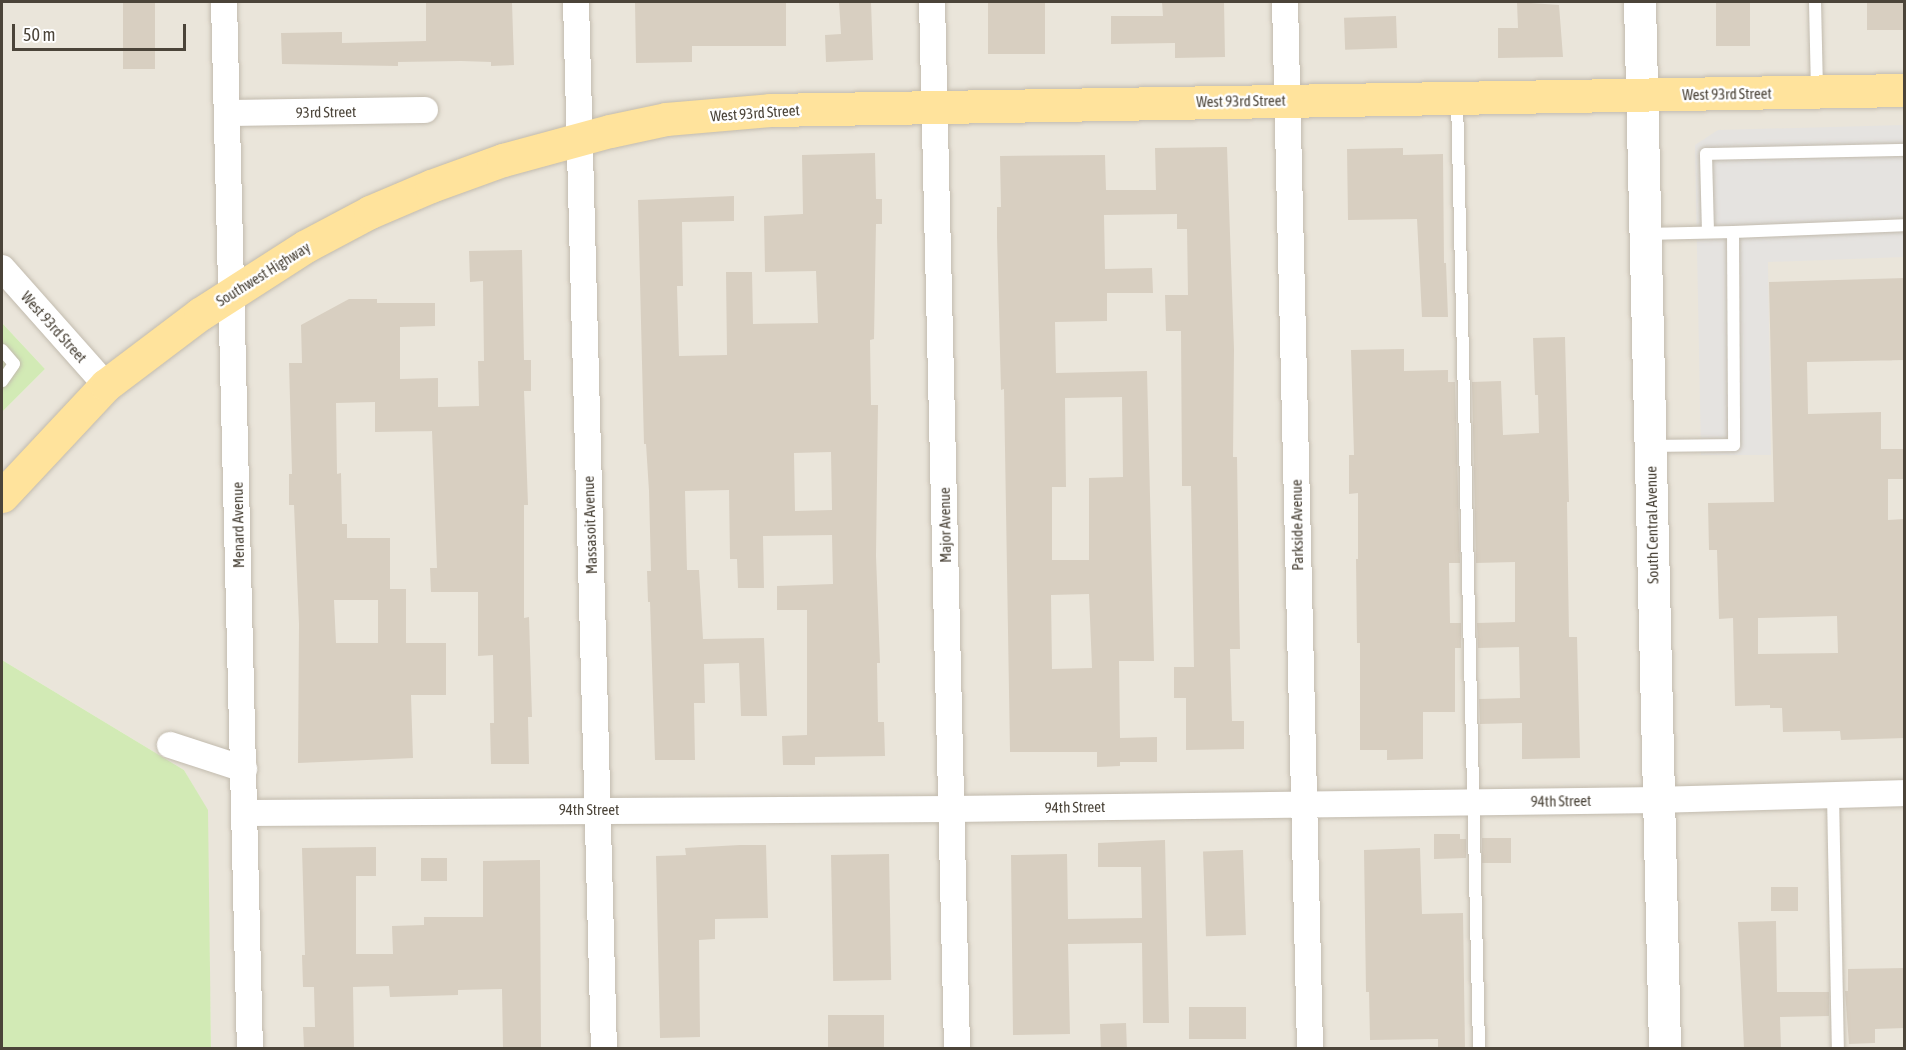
<!DOCTYPE html>
<style>
body{margin:0}
#map{position:relative;width:1906px;height:1050px;overflow:hidden;background:#f6f3ec;font-family:"Asap Condensed",sans-serif}
div>[style]{position:absolute}
[style*='--x']{left:calc(var(--x)*1px);top:calc(var(--y)*1px);width:calc(var(--w)*1px);rotate:calc(var(--a)*1deg)}
.residential>*{inset:0;background:#eae5da}
.green>*{inset:0;background:#d2eab5}
.parking>*{inset:0;background:#e5e3e0}
.building>*{inset:0;background:#d8cfc1;transform-origin:0 0}
.roads{filter:drop-shadow(0 0 2px #c2bbae) drop-shadow(0 0 2px #c2bbae)}
.service>*{height:12px;margin:-6px;padding:0 6px;transform-origin:6px;border-radius:6px;background:#fff}
.minor>*{height:26px;margin:-13px;padding:0 13px;transform-origin:13px;border-radius:13px;background:#fff}
.tertiary>*{height:32px;margin:-16px;padding:0 16px;transform-origin:16px;border-radius:16px;background:#fff}
.primary>*{height:33px;margin:-16.5px;padding:0 16.5px;transform-origin:16.5px;border-radius:16.5px;background:#ffe39c}
span{translate:-50% -50%;white-space:nowrap;text-align:center;line-height:1.15;-webkit-text-stroke:5px #fff;paint-order:stroke}
.street-label{font-size:15px;color:#4b4439}
.frame{position:absolute;inset:0;border:3px solid #4b4439;pointer-events:none}
.scale{position:absolute;left:12px;top:24px;width:174px;height:27px;box-sizing:border-box;border:3px solid #4b4439;border-top:0;padding-left:8px;font-size:18px;line-height:21px;white-space:nowrap;color:#4b4439;-webkit-text-stroke:4px #fff;paint-order:stroke}
</style>
<div id="map">
<div class="residential">
<div style="clip-path:polygon(2px 2px,1904px 2px,1904px 1048px,211px 1048px,207px 810px,184px 770px,2px 660px,2px 412px,45px 369px,2px 323px)"></div>
</div>
<div class="green">
<div style="clip-path:polygon(2px 323px,45px 369px,2px 412px)"></div>
<div style="clip-path:polygon(2px 660px,184px 770px,208px 810px,211px 1048px,2px 1048px)"></div>
</div>
<div class="parking">
<div style="clip-path:polygon(1904px 125px,1904px 257px,1768px 262px,1771px 455px,1701px 455px,1695px 145px,1718px 130px)"></div>
</div>
<div class="building">
<div style="left:123px;top:2px;width:32px;height:67px"></div>
<div style="clip-path:polygon(426px 2px,512px 2px,514px 65px,491px 66px,491px 62px,461px 61px,398px 62px,398px 66px,282px 64px,281px 33px,342px 32px,342px 43px,426px 41px)"></div>
<div style="clip-path:polygon(635px 2px,786px 2px,786px 46px,692px 46px,692px 62px,636px 63px)"></div>
<div style="clip-path:polygon(839px 2px,871px 2px,873px 60px,826px 62px,825px 35px,841px 34px)"></div>
<div style="left:988px;top:2px;width:57px;height:52px"></div>
<div style="clip-path:polygon(1162px 2px,1224px 2px,1225px 57px,1175px 58px,1175px 43px,1111px 44px,1111px 16px,1163px 16px)"></div>
<div style="clip-path:polygon(1517px 2px,1559px 5px,1563px 57px,1498px 58px,1498px 28px,1518px 28px)"></div>
<div style="left:1716px;top:2px;width:34px;height:44px"></div>
<div style="left:1867px;top:2px;width:38px;height:28px"></div>
<div style="left:1396px;top:16px;width:32px;height:52px;rotate:88deg"></div>
<div style="clip-path:polygon(evenodd,1227px 147px,1234px 349px,1233px 457px,1237px 457px,1239px 596px,1240px 649px,1230px 649px,1232px 721px,1244px 721px,1244px 749px,1186px 750px,1186px 698px,1174px 698px,1174px 667px,1194px 667px,1191px 486px,1182px 486px,1181px 331px,1166px 331px,1165px 295px,1188px 295px,1187px 229px,1177px 229px,1177px 214px,1104px 215px,1105px 269px,1152px 268px,1153px 293px,1107px 293px,1107px 321px,1055px 322px,1056px 373px,1147px 371px,1154px 661px,1119px 661px,1120px 738px,1157px 737px,1157px 762px,1120px 762px,1120px 766px,1097px 767px,1097px 752px,1010px 752px,1004px 389px,1001px 390px,997px 237px,997px 207px,1001px 207px,1000px 156px,1105px 155px,1106px 190px,1156px 190px,1155px 148px,1227px 147px,1122px 397px,1123px 477px,1089px 478px,1089px 560px,1052px 560px,1052px 487px,1066px 487px,1065px 398px,1122px 397px,1227px 147px,1089px 594px,1092px 668px,1052px 669px,1051px 595px,1089px 594px)"></div>
<div style="clip-path:polygon(1403px 148px,1403px 155px,1443px 154px,1444px 263px,1446px 263px,1448px 317px,1422px 317px,1417px 219px,1348px 220px,1347px 149px)"></div>
<div style="clip-path:polygon(evenodd,875px 153px,876px 199px,882px 199px,882px 224px,876px 224px,874px 339px,870px 340px,871px 405px,878px 405px,876px 556px,880px 663px,877px 663px,878px 722px,884px 722px,885px 756px,815px 757px,815px 765px,783px 765px,782px 736px,807px 735px,807px 610px,777px 610px,777px 586px,833px 584px,832px 535px,763px 536px,764px 588px,738px 588px,737px 559px,730px 559px,729px 490px,685px 491px,687px 570px,699px 570px,703px 639px,764px 638px,767px 716px,741px 716px,739px 663px,704px 664px,705px 703px,694px 703px,695px 760px,655px 760px,650px 602px,648px 602px,647px 571px,651px 571px,649px 491px,646px 444px,644px 444px,638px 200px,734px 196px,734px 221px,682px 222px,683px 286px,677px 286px,679px 356px,727px 355px,726px 272px,752px 272px,753px 324px,818px 323px,816px 271px,765px 272px,764px 216px,803px 214px,802px 155px,875px 153px,831px 452px,832px 510px,795px 511px,794px 453px,831px 452px)"></div>
<div style="clip-path:polygon(evenodd,522px 250px,524px 360px,531px 360px,531px 391px,524px 391px,528px 505px,524px 505px,524px 618px,529px 617px,532px 717px,528px 717px,529px 764px,491px 764px,490px 723px,494px 723px,493px 655px,478px 656px,478px 592px,431px 592px,430px 568px,437px 568px,432px 431px,375px 432px,375px 402px,336px 403px,337px 474px,341px 473px,342px 524px,347px 524px,347px 538px,390px 538px,390px 589px,406px 589px,406px 643px,446px 643px,446px 695px,411px 695px,413px 758px,298px 763px,299px 624px,294px 505px,289px 505px,289px 474px,292px 474px,289px 363px,302px 363px,301px 325px,349px 299px,377px 299px,377px 303px,435px 303px,435px 326px,400px 327px,400px 379px,438px 378px,438px 407px,479px 406px,478px 361px,484px 361px,483px 281px,470px 282px,469px 251px,522px 250px,334px 600px,378px 600px,378px 643px,336px 643px,334px 600px)"></div>
<div style="clip-path:polygon(evenodd,1905px 278px,1905px 360px,1807px 362px,1808px 414px,1881px 412px,1881px 449px,1904px 449px,1904px 479px,1888px 479px,1888px 520px,1904px 519px,1905px 738px,1841px 740px,1840px 731px,1783px 732px,1782px 708px,1770px 708px,1770px 705px,1735px 706px,1733px 618px,1719px 619px,1717px 550px,1709px 550px,1708px 503px,1774px 502px,1769px 282px,1905px 278px,1837px 616px,1838px 653px,1758px 654px,1758px 618px,1837px 616px)"></div>
<div style="clip-path:polygon(1565px 337px,1569px 502px,1567px 502px,1569px 637px,1577px 637px,1580px 758px,1522px 759px,1522px 723px,1480px 724px,1479px 699px,1520px 698px,1519px 647px,1478px 648px,1477px 623px,1515px 622px,1515px 562px,1476px 563px,1472px 382px,1501px 381px,1503px 435px,1539px 433px,1538px 395px,1535px 395px,1533px 338px)"></div>
<div style="clip-path:polygon(1404px 349px,1404px 371px,1448px 370px,1448px 382px,1455px 382px,1460px 563px,1449px 563px,1450px 623px,1461px 623px,1461px 648px,1455px 648px,1455px 712px,1423px 712px,1423px 759px,1387px 760px,1387px 750px,1360px 750px,1360px 643px,1357px 643px,1356px 559px,1358px 559px,1358px 493px,1349px 494px,1349px 455px,1354px 455px,1351px 350px)"></div>
<div style="clip-path:polygon(1434px 834px,1460px 834px,1460px 839px,1466px 839px,1466px 858px,1434px 859px)"></div>
<div style="left:1511px;top:838px;width:25px;height:29px;rotate:90deg"></div>
<div style="clip-path:polygon(1165px 840px,1169px 1023px,1143px 1023px,1142px 943px,1068px 944px,1070px 1034px,1013px 1035px,1011px 855px,1067px 854px,1068px 919px,1142px 918px,1141px 867px,1098px 867px,1098px 843px)"></div>
<div style="clip-path:polygon(740px 845px,766px 845px,768px 918px,715px 919px,715px 939px,699px 940px,700px 1037px,660px 1038px,656px 856px,686px 855px,685px 848px)"></div>
<div style="clip-path:polygon(376px 847px,376px 876px,356px 876px,356px 954px,393px 954px,392px 926px,424px 925px,424px 917px,483px 917px,483px 861px,540px 860px,541px 1048px,503px 1048px,502px 989px,458px 990px,458px 995px,390px 997px,389px 986px,353px 987px,354px 1048px,304px 1048px,303px 1027px,315px 1027px,314px 987px,303px 987px,302px 955px,305px 955px,302px 848px)"></div>
<div style="clip-path:polygon(1420px 848px,1422px 914px,1463px 913px,1465px 1048px,1438px 1048px,1438px 1039px,1370px 1040px,1369px 992px,1366px 992px,1364px 850px)"></div>
<div style="left:1243px;top:850px;width:85px;height:40px;rotate:88deg"></div>
<div style="left:889px;top:854px;width:126px;height:58px;rotate:89deg"></div>
<div style="left:421px;top:858px;width:26px;height:23px"></div>
<div style="left:1771px;top:887px;width:27px;height:24px"></div>
<div style="clip-path:polygon(1776px 921px,1777px 992px,1829px 992px,1829px 1016px,1780px 1017px,1781px 1048px,1744px 1048px,1738px 922px)"></div>
<div style="clip-path:polygon(1905px 968px,1905px 1028px,1875px 1029px,1875px 1043px,1849px 1044px,1845px 991px,1848px 991px,1848px 969px)"></div>
<div style="left:1246px;top:1007px;width:32px;height:57px;rotate:90deg"></div>
<div style="left:884px;top:1015px;width:32px;height:56px;rotate:90deg"></div>
<div style="left:1126px;top:1023px;width:25px;height:26px;rotate:88deg"></div>
</div>
<div class="roads">
<div class="service">
<div style="--x:1815;--y:2;--w:88;--a:88.7"></div>
<div style="--x:1457;--y:99;--w:949;--a:88.67"></div>
<div style="--x:1708;--y:232;--w:78;--a:-91.5"></div>
<div style="--x:1706;--y:154;--w:198;--a:-1.2"></div>
<div style="--x:1733;--y:232;--w:171;--a:-2.3"></div>
<div style="--x:1645;--y:234;--w:88;--a:-1.3"></div>
<div style="--x:1733;--y:232;--w:213;--a:89.7"></div>
<div style="--x:1734;--y:445;--w:83;--a:179.3"></div>
<div style="--x:2;--y:350;--w:18;--a:49"></div>
<div style="--x:14;--y:364;--w:21;--a:125"></div>
<div style="--x:1833;--y:795;--w:253;--a:88.9"></div>
</div>
<div class="minor">
<div style="--x:224;--y:2;--w:1046;--a:88.58"></div>
<div style="--x:576;--y:2;--w:1046;--a:88.47"></div>
<div style="--x:932;--y:2;--w:1046;--a:88.63"></div>
<div style="--x:1285;--y:2;--w:1046;--a:88.63"></div>
<div style="--x:228;--y:113;--w:197;--a:-0.9"></div>
<div style="--x:2;--y:268;--w:157;--a:48.4"></div>
<div style="--x:170;--y:745;--w:78;--a:18"></div>
<div style="--x:245;--y:813;--w:707;--a:-0.32"></div>
<div style="--x:952;--y:809;--w:707;--a:-0.73"></div>
<div style="--x:1659;--y:800;--w:245;--a:-1.6"></div>
</div>
<div class="tertiary">
<div style="--x:1640;--y:2;--w:1046;--a:88.63"></div>
</div>
<div class="primary">
<div style="--x:2;--y:496;--w:152;--a:-46.9"></div>
<div style="--x:106;--y:385;--w:118;--a:-37.1"></div>
<div style="--x:200;--y:314;--w:126;--a:-32.7"></div>
<div style="--x:306;--y:246;--w:72;--a:-28"></div>
<div style="--x:370;--y:212;--w:66;--a:-23.1"></div>
<div style="--x:431;--y:186;--w:77;--a:-19.9"></div>
<div style="--x:503;--y:160;--w:111;--a:-15.2"></div>
<div style="--x:610;--y:131;--w:57;--a:-12.1"></div>
<div style="--x:666;--y:119;--w:104;--a:-4.9"></div>
<div style="--x:770;--y:110;--w:1134;--a:-1.01"></div>
</div>
</div>
<div class="street-label">
<span style="left:1727px;top:94px;rotate:-1deg">West 93rd Street</span>
<span style="left:1241px;top:101px;rotate:-1deg">West 93rd Street</span>
<span style="left:326px;top:112px;rotate:-1deg">93rd Street</span>
<span style="left:755px;top:113px;rotate:-4deg">West 93rd Street</span>
<span style="left:263px;top:274px;rotate:-32deg">Southwest Highway</span>
<span style="left:54px;top:327px;rotate:48deg">West 93rd Street</span>
<span style="left:238px;top:525px;rotate:-91deg">Menard Avenue</span>
<span style="left:590px;top:525px;rotate:-92deg">Massasoit Avenue</span>
<span style="left:945px;top:525px;rotate:-91deg">Major Avenue</span>
<span style="left:1297px;top:525px;rotate:-91deg">Parkside Avenue</span>
<span style="left:1652px;top:525px;rotate:-91deg">South Central Avenue</span>
<span style="left:1561px;top:801px;rotate:-1deg">94th Street</span>
<span style="left:1075px;top:807px;rotate:-1deg">94th Street</span>
<span style="left:589px;top:810px">94th Street</span>
</div>
<div class="frame"></div>
<div class="scale">50 m</div>
</div>
